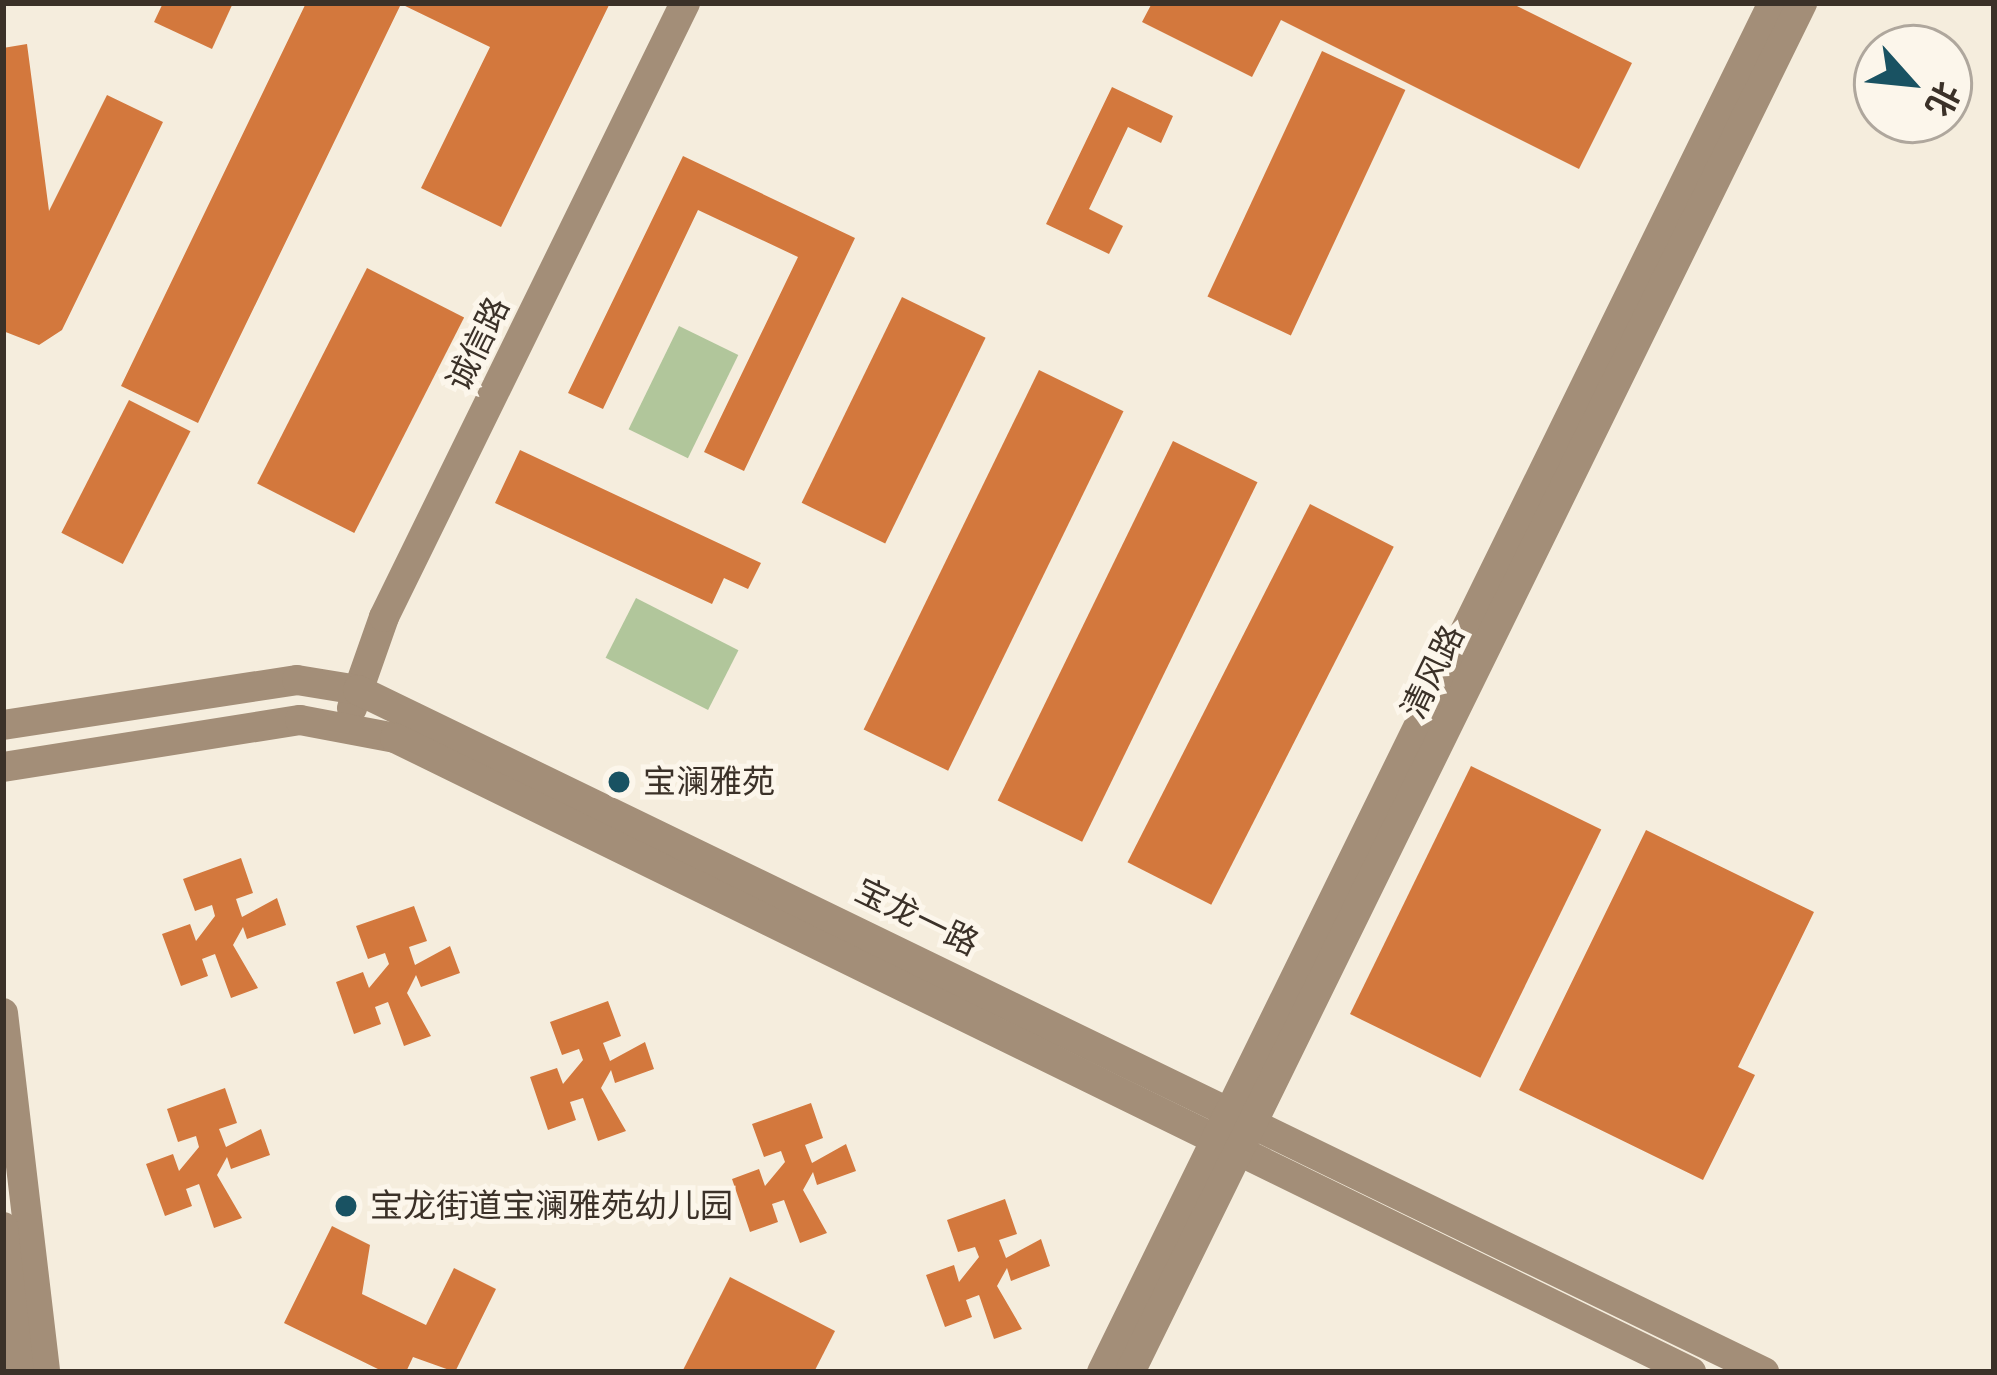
<!DOCTYPE html>
<meta charset="utf-8">
<style>
body{margin:0}
#map{position:relative;width:1997px;height:1375px;overflow:hidden;background:#f5eddd;font-family:"Work Sans","Noto Sans SC",sans-serif}
div>[style]{position:absolute}
[style*='--x']{left:calc(var(--x)*1px);top:calc(var(--y)*1px);width:calc(var(--w)*1px);rotate:calc(var(--a)*1deg)}
.green>*{inset:0;background:#b1c69b;transform-origin:0 0}
.building>*{inset:0;background:#d3783d;transform-origin:0 0}
.secondary>*{height:30px;margin:-15px;padding:0 15px;transform-origin:15px;border-radius:15px;background:#a38e78}
.dots>*{width:33px;height:33px;translate:-50% -50%;box-sizing:border-box;border:6px solid #fcf6eb;border-radius:50%}
span{translate:-50% -50%;white-space:nowrap;text-align:center;line-height:1.15;-webkit-text-stroke:10px #fcf6eb;paint-order:stroke}
.street-label{font-size:33px;color:#3b3128}
.poi-label{font-size:33px;color:#3b3128}
.left{translate:0 -50%;text-align:left}
.frame{position:absolute;inset:0;border:6px solid #3b3128;pointer-events:none}
.north{position:absolute;left:1853px;top:24px;width:120px;height:120px;box-sizing:border-box;background:#fcf6eb;border:3px solid #afa79d;border-radius:50%;rotate:117deg;font-size:33px;font-weight:700;line-height:48px;text-align:center;color:#3b3128}
.north::after{content:'';display:block;margin:auto;width:42px;height:54px;background:#195262;clip-path:polygon(50% 0,100% 100%,50% 72%,0 100%)}
</style>
<div id="map">
<div class="green">
<div style="left:679px;top:326px;width:66px;height:115px;rotate:26deg"></div>
<div style="left:636px;top:598px;width:115px;height:67px;rotate:27deg"></div>
</div>
<div class="building">
<div style="clip-path:polygon(163px 3px,233px 3px,212px 49px,154px 22px)"></div>
<div style="clip-path:polygon(306px 3px,610px 3px,501px 227px,421px 188px,490px 47px,401px 4px,198px 423px,121px 386px)"></div>
<div style="clip-path:polygon(1152px 3px,1511px 3px,1632px 63px,1579px 169px,1281px 20px,1252px 77px,1142px 22px)"></div>
<div style="clip-path:polygon(27px 44px,49px 211px,107px 95px,163px 122px,62px 330px,39px 345px,3px 331px,3px 48px)"></div>
<div style="left:1322px;top:51px;width:92px;height:271px;rotate:25deg"></div>
<div style="clip-path:polygon(1112px 87px,1173px 116px,1161px 143px,1128px 127px,1089px 209px,1123px 226px,1109px 254px,1046px 224px)"></div>
<div style="clip-path:polygon(683px 156px,855px 238px,744px 471px,704px 452px,798px 257px,698px 210px,603px 409px,568px 393px)"></div>
<div style="left:367px;top:268px;width:109px;height:242px;rotate:27deg"></div>
<div style="left:902px;top:297px;width:93px;height:229px;rotate:26deg"></div>
<div style="left:1039px;top:370px;width:94px;height:400px;rotate:26deg"></div>
<div style="left:129px;top:400px;width:69px;height:149px;rotate:27deg"></div>
<div style="left:1173px;top:441px;width:94px;height:400px;rotate:26deg"></div>
<div style="clip-path:polygon(520px 450px,761px 563px,748px 589px,724px 578px,712px 604px,495px 503px)"></div>
<div style="left:1310px;top:504px;width:94px;height:402px;rotate:27deg"></div>
<div style="left:1471px;top:766px;width:145px;height:276px;rotate:26deg"></div>
<div style="clip-path:polygon(1646px 830px,1814px 912px,1738px 1067px,1755px 1075px,1703px 1180px,1519px 1090px)"></div>
<div style="clip-path:polygon(241px 858px,253px 893px,236px 899px,242px 917px,277px 898px,286px 925px,247px 939px,243px 927px,233px 945px,258px 988px,231px 998px,215px 954px,202px 959px,208px 976px,181px 986px,162px 934px,190px 924px,196px 941px,215px 916px,212px 905px,195px 911px,183px 879px)"></div>
<div style="clip-path:polygon(414px 906px,427px 941px,409px 947px,415px 965px,450px 946px,460px 973px,421px 987px,416px 975px,407px 993px,431px 1036px,404px 1046px,388px 1002px,375px 1007px,381px 1024px,354px 1034px,336px 982px,363px 972px,369px 988px,389px 964px,385px 953px,368px 959px,356px 926px)"></div>
<div style="clip-path:polygon(608px 1001px,621px 1036px,603px 1043px,610px 1061px,645px 1042px,654px 1069px,615px 1083px,611px 1070px,601px 1088px,626px 1131px,598px 1141px,583px 1098px,570px 1102px,576px 1120px,548px 1130px,530px 1077px,557px 1068px,563px 1084px,583px 1060px,579px 1049px,562px 1055px,550px 1022px)"></div>
<div style="clip-path:polygon(225px 1088px,237px 1123px,219px 1129px,226px 1147px,261px 1129px,270px 1155px,231px 1169px,227px 1157px,217px 1175px,242px 1218px,214px 1228px,199px 1184px,186px 1189px,192px 1206px,165px 1216px,146px 1164px,173px 1154px,179px 1171px,199px 1147px,196px 1136px,178px 1142px,167px 1109px)"></div>
<div style="clip-path:polygon(811px 1103px,823px 1138px,805px 1145px,812px 1163px,846px 1144px,856px 1171px,817px 1185px,813px 1172px,803px 1190px,827px 1233px,800px 1243px,784px 1200px,772px 1204px,778px 1222px,750px 1232px,732px 1179px,759px 1169px,765px 1186px,785px 1162px,781px 1151px,764px 1157px,752px 1124px)"></div>
<div style="clip-path:polygon(1005px 1199px,1017px 1234px,999px 1240px,1006px 1258px,1041px 1239px,1050px 1266px,1011px 1281px,1007px 1268px,997px 1286px,1022px 1329px,994px 1339px,979px 1295px,966px 1300px,972px 1317px,945px 1327px,926px 1275px,954px 1265px,959px 1282px,979px 1257px,975px 1247px,958px 1252px,947px 1220px)"></div>
<div style="clip-path:polygon(332px 1226px,370px 1245px,362px 1294px,426px 1325px,454px 1268px,496px 1289px,455px 1372px,413px 1357px,406px 1372px,384px 1372px,284px 1323px)"></div>
<div style="clip-path:polygon(730px 1277px,835px 1331px,814px 1372px,682px 1372px)"></div>
</div>
<div class="secondary">
<div style="--x:352;--y:708;--w:96;--a:-70.6"></div>
<div style="--x:384;--y:617;--w:684;--a:-63.88"></div>
<div style="--x:3;--y:725;--w:297;--a:-8.7"></div>
<div style="--x:297;--y:680;--w:62;--a:9.3"></div>
<div style="--x:358;--y:690;--w:1563;--a:25.88"></div>
<div style="--x:3;--y:767;--w:301;--a:-9"></div>
<div style="--x:300;--y:720;--w:97;--a:10.7"></div>
<div style="--x:395;--y:738;--w:1443;--a:26.07"></div>
<div style="--x:3;--y:1013;--w:361;--a:83.3"></div>
<div style="--x:3;--y:1227;--w:146;--a:83.7"></div>
<div style="--x:1102;--y:1372;--w:1525;--a:-63.89"></div>
<div style="--x:1130;--y:1372;--w:1525;--a:-63.85"></div>
</div>
<div class="dots">
<div style="left:619px;top:782px;background:#195262"></div>
<div style="left:346px;top:1206px;background:#195262"></div>
</div>
<div class="street-label">
<span style="left:478px;top:344px;rotate:-64deg">诚信路</span>
<span style="left:1433px;top:672px;rotate:-64deg">清风路</span>
<span style="left:917px;top:917px;rotate:26deg">宝龙一路</span>
</div>
<div class="poi-label">
<span class="left" style="left:643px;top:782px">宝澜雅苑</span>
<span class="left" style="left:370px;top:1206px">宝龙街道宝澜雅苑幼儿园</span>
</div>
<div class="frame"></div>
<div class="north">北</div>
</div>
